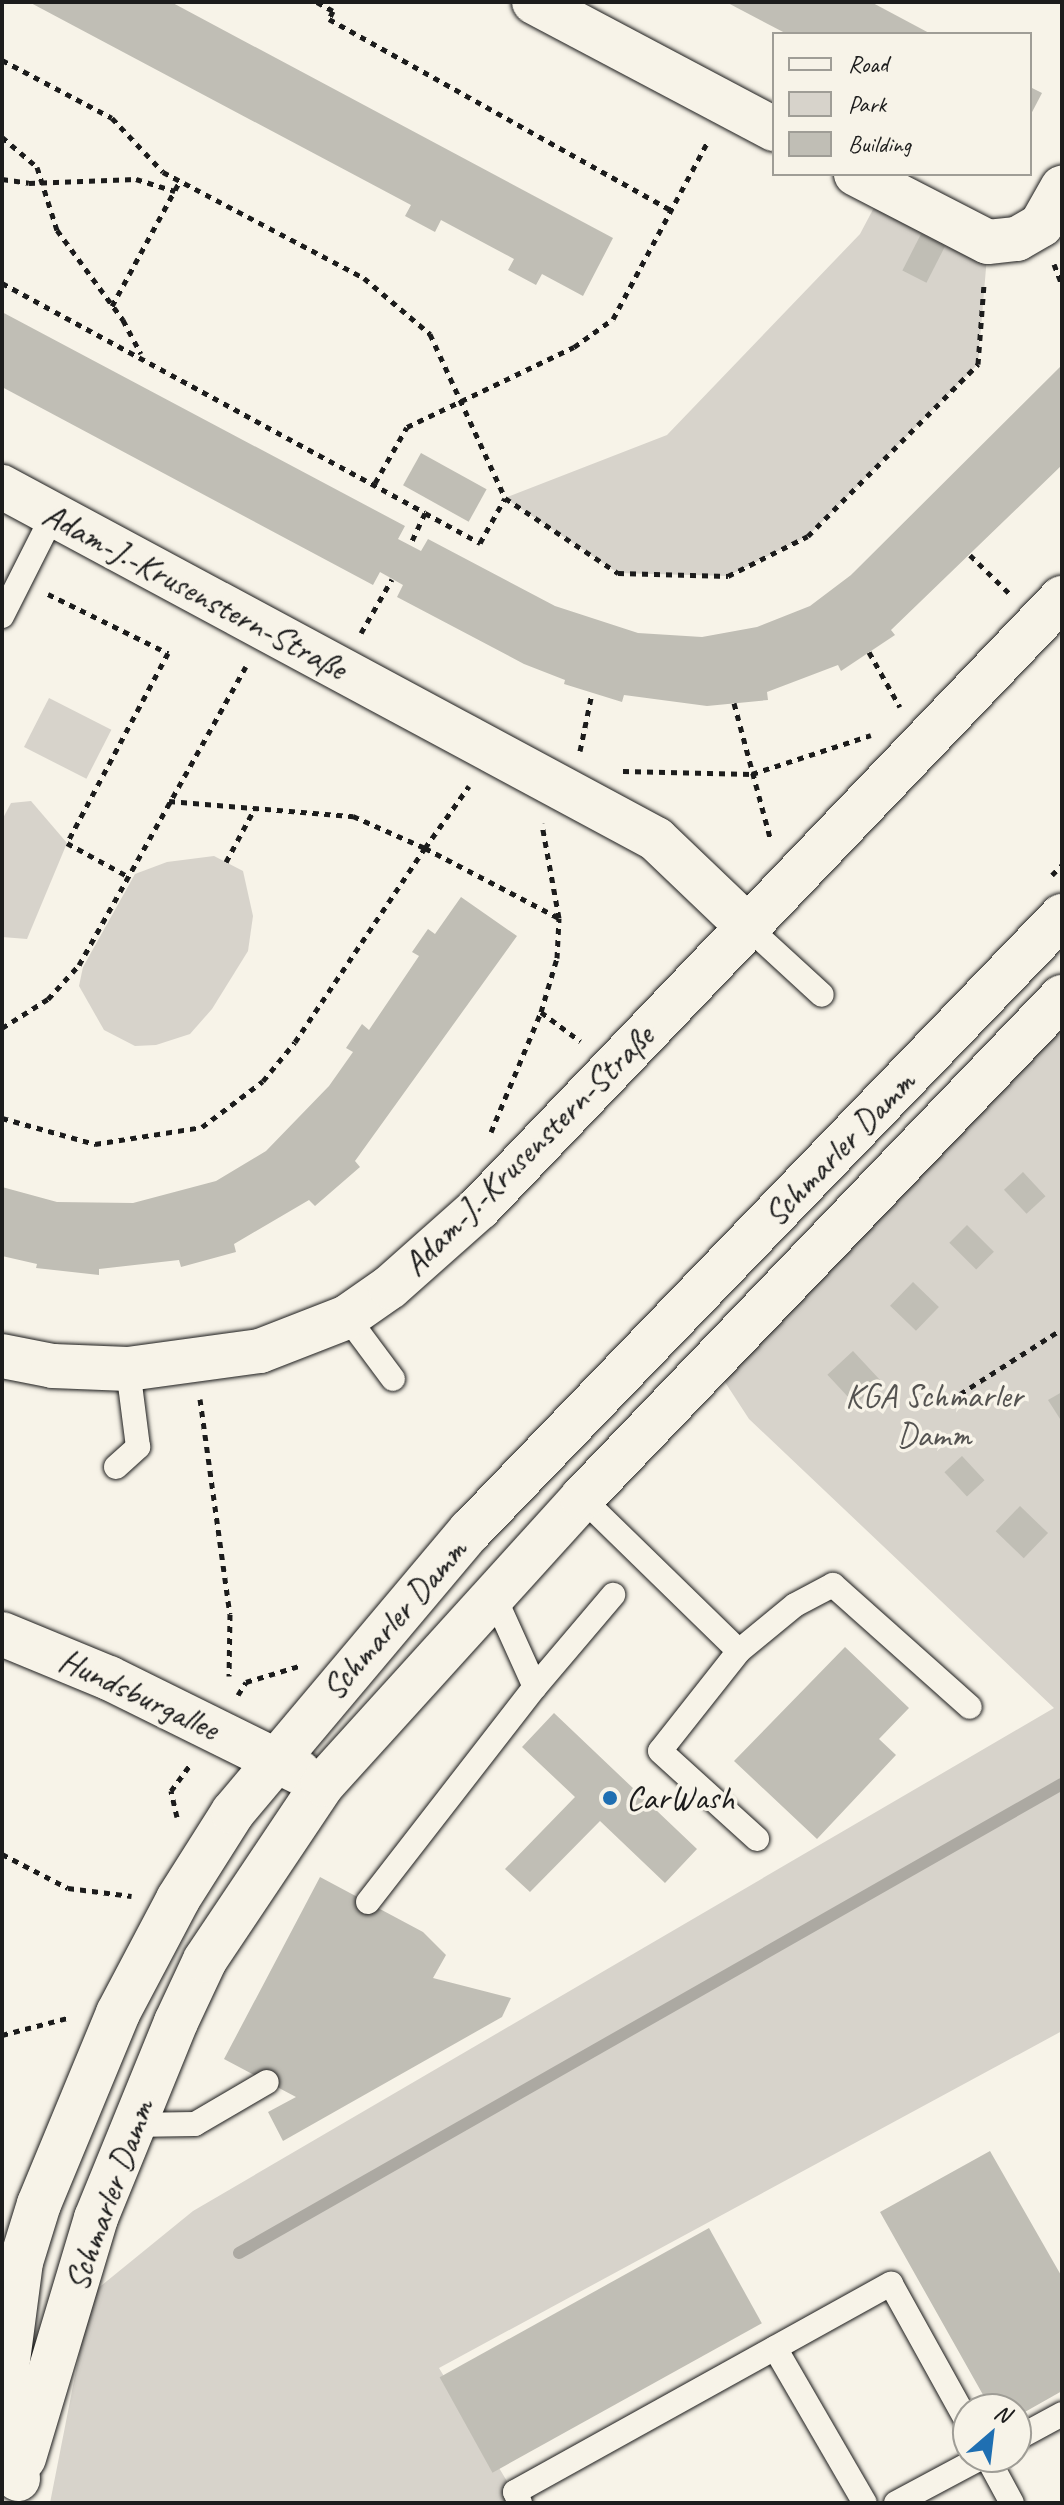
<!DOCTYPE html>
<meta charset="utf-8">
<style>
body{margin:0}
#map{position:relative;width:1064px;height:2505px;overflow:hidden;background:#f7f3e8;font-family:Caveat,sans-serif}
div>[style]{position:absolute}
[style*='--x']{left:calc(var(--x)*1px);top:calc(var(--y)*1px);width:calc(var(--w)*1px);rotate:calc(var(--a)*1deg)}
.green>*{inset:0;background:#d7d3cb;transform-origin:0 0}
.stream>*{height:12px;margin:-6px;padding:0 6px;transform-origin:6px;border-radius:6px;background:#aca9a2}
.building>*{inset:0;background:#c0beb5;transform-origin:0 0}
.path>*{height:5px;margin-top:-2.5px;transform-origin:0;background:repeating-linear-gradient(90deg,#1c1c1c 0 6px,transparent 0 12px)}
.roads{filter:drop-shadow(0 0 2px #1c1c1c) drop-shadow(0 0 2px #1c1c1c)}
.lane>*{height:24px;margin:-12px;padding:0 12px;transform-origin:12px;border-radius:12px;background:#f7f3e8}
.street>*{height:44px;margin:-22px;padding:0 22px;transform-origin:22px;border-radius:22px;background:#f7f3e8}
.secondary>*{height:44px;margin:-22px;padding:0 22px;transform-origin:22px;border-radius:22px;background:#f7f3e8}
.dots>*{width:22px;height:22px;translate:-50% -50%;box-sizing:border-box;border:4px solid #f7f3e8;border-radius:50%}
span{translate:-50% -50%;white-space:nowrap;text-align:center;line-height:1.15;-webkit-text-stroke:7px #f7f3e8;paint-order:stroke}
.street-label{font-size:34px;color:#1c1c1c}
.park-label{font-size:34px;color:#545351}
.poi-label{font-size:34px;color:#1c1c1c}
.left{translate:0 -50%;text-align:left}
.frame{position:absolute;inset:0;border:4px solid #1c1c1c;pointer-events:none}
.legend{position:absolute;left:772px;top:32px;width:260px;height:144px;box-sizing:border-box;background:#f7f3e8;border:2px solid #9f9d96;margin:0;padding:10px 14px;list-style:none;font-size:24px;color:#1c1c1c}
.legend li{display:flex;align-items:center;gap:16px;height:40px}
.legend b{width:40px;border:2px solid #9f9d96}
.north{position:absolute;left:952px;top:2393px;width:80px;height:80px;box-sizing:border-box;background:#f7f3e8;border:2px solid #9f9d96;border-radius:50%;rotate:28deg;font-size:22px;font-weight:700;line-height:32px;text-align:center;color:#1c1c1c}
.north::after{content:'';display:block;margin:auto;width:28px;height:36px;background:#1f6fb2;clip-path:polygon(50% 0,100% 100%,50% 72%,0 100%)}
</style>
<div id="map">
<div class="green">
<div style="clip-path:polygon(878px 200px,987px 256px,978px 364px,808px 536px,728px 576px,618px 573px,505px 498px,667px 435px,860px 234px)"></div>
<div style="left:49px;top:698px;width:70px;height:55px;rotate:27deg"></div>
<div style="clip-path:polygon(31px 801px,67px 843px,27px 939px,2px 937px,2px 820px,11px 803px)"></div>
<div style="clip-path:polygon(214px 856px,243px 871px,253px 916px,248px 951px,212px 1009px,190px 1034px,156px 1045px,135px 1046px,104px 1030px,79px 986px,83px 967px,135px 874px,167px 862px)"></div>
<div style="clip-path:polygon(1062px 1026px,1062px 2031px,439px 2368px,520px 2503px,50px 2503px,91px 2294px,193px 2211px,1054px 1708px,749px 1419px,723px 1379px)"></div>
</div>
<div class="stream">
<div style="--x:239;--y:2253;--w:947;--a:-29.68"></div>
</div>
<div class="building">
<div style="clip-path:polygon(29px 2px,171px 2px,613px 238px,583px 296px,542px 274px,536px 285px,508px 270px,514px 259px,441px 220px,435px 232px,405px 216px,411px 205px)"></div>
<div style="clip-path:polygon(726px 2px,871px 2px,931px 34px,787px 34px)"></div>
<div style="clip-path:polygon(1030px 87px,1042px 93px,1030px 116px)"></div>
<div style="left:921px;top:234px;width:27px;height:41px;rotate:27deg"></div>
<div style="clip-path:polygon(2px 312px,405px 526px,398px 539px,421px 551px,428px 539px,555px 606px,638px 633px,702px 637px,757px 627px,810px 606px,851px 575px,1062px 365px,1062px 465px,891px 630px,895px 635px,841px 671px,838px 665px,767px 692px,768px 700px,707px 706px,624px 695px,622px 702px,564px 684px,565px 680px,524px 664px,397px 597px,403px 585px,380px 572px,373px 585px,2px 387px)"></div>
<div style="left:421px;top:453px;width:75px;height:37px;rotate:29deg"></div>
<div style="clip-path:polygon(461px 897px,517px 936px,355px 1161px,360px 1167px,315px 1206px,309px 1200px,234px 1244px,236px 1252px,181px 1267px,179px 1260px,99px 1269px,99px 1275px,36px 1268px,37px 1264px,2px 1256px,2px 1187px,57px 1202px,133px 1203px,216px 1181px,266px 1151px,329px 1086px,353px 1052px,346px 1048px,362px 1024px,369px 1030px,419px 956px,412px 952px,428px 929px,435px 934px)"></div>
<div style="left:1023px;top:1172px;width:33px;height:26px;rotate:47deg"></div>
<div style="left:967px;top:1225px;width:38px;height:25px;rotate:45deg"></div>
<div style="left:913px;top:1282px;width:36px;height:33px;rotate:44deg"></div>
<div style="left:853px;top:1351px;width:41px;height:35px;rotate:47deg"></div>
<div style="clip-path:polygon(1062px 1392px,1062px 1422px,1048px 1400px)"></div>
<div style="left:962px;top:1456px;width:33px;height:24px;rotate:47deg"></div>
<div style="left:1020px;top:1506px;width:39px;height:35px;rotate:44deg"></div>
<div style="clip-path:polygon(845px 1647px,909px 1708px,879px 1739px,896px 1755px,817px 1839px,734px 1761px)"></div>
<div style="clip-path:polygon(554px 1713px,697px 1849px,665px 1883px,600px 1821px,530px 1892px,505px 1869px,575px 1797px,522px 1747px)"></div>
<div style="clip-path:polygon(320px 1877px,423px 1932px,446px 1955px,433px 1978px,511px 1998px,502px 2017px,283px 2141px,268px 2112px,296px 2097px,224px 2059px)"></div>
<div style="clip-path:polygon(990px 2151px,1062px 2277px,1062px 2391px,1016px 2417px,1016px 2409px,991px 2409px,880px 2212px)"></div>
<div style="left:709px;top:2228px;width:109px;height:308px;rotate:61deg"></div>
</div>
<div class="path">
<div style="--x:317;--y:2;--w:18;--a:29"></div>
<div style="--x:333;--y:11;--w:9;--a:117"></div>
<div style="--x:329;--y:19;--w:393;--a:29.2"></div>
<div style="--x:2;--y:60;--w:124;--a:27.8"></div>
<div style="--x:112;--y:118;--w:74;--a:46.6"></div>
<div style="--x:163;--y:172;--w:227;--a:27.8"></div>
<div style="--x:364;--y:278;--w:87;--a:40.3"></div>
<div style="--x:430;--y:334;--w:180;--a:65.4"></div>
<div style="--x:505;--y:498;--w:136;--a:33.6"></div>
<div style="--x:618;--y:573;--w:110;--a:1.6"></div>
<div style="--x:728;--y:576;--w:89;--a:-26.6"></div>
<div style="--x:808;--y:536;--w:242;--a:-45.3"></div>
<div style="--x:978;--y:364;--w:80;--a:-85.7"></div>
<div style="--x:2;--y:137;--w:46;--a:40.6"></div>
<div style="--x:37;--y:167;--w:66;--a:72.4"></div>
<div style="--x:57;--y:230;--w:112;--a:53.7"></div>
<div style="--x:123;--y:320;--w:38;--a:62"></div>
<div style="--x:2;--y:179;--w:27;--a:8"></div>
<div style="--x:29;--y:183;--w:107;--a:-2.1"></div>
<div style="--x:136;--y:179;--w:41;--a:17.1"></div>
<div style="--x:1054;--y:264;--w:22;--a:69"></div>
<div style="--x:2;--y:283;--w:481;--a:28.5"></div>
<div style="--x:425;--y:513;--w:35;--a:115"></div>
<div style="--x:112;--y:306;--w:142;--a:-61.5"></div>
<div style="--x:375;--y:483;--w:64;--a:-60.3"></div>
<div style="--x:407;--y:427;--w:185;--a:-25.6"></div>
<div style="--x:574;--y:347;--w:48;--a:-35.7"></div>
<div style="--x:613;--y:319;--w:202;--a:-61.9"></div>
<div style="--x:425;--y:513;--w:63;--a:28.6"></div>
<div style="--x:480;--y:543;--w:51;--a:-60.9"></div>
<div style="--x:970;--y:555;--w:54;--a:44.3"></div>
<div style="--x:48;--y:594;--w:134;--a:26.2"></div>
<div style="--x:168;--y:653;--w:215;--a:118"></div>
<div style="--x:67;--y:843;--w:71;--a:28.7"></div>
<div style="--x:361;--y:633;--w:62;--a:-60.1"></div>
<div style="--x:869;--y:652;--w:63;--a:60.6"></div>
<div style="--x:734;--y:703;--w:143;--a:75"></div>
<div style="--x:580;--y:751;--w:59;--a:-78.3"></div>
<div style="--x:623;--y:771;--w:129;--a:1.3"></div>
<div style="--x:752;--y:774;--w:125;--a:-18.1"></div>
<div style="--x:169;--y:801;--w:185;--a:4.7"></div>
<div style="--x:353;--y:816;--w:79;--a:24"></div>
<div style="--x:425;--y:848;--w:76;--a:-54.6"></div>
<div style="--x:226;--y:862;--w:61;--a:-61.8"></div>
<div style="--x:1052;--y:875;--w:14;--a:-45"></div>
<div style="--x:541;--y:1012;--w:49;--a:36.6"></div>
<div style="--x:2;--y:1028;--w:54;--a:-32.2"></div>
<div style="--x:48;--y:999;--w:46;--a:-47.6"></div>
<div style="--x:79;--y:965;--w:342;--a:-60.8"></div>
<div style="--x:2;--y:1118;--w:97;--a:15.6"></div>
<div style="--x:95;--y:1144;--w:108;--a:-9"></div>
<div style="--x:202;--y:1127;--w:76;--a:-37"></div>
<div style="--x:263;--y:1081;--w:50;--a:-50.6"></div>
<div style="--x:295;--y:1042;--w:234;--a:-56.2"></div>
<div style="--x:425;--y:848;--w:151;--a:27.6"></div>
<div style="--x:491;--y:1132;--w:130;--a:-67.4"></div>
<div style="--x:541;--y:1012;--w:56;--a:-73.5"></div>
<div style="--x:557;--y:958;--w:40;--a:-87.1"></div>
<div style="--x:559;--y:918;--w:96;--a:-100.3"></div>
<div style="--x:960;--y:1394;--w:121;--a:-32.5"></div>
<div style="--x:200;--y:1399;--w:217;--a:82.1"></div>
<div style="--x:230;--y:1614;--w:62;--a:90.9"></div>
<div style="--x:238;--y:1695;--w:15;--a:-58"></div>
<div style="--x:246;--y:1682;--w:55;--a:-16.8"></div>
<div style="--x:177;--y:1817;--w:27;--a:-103"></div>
<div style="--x:171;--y:1791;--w:31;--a:-54"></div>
<div style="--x:2;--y:1854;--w:74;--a:27.3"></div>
<div style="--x:68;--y:1888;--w:64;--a:7.1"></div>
<div style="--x:2;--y:2035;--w:71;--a:-14.6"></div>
</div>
<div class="roads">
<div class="lane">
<div style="--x:2;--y:616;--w:113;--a:-63.2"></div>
<div style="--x:748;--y:927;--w:100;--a:42.6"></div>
<div style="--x:347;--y:1317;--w:77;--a:53.4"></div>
<div style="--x:116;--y:1467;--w:30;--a:-42"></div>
<div style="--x:138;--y:1447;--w:79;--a:-97.3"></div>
<div style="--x:582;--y:1498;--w:219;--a:44.3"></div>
<div style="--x:739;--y:1651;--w:72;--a:-39.4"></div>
<div style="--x:795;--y:1605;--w:43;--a:-27.8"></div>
<div style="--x:833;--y:1585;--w:183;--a:41.7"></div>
<div style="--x:739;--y:1651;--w:127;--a:128.3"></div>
<div style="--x:660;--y:1751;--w:131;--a:42.2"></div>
<div style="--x:535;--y:1687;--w:121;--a:-49.7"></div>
<div style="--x:368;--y:1902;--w:272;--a:-52.2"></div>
<div style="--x:535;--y:1687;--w:102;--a:-114.3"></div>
<div style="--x:131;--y:2125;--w:64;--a:-0.9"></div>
<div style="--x:195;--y:2124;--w:83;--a:-30.3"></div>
<div style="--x:775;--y:2348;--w:179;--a:59.9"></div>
<div style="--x:1016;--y:2439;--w:52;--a:-28.5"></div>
<div style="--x:987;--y:2457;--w:52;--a:61.5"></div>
<div style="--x:520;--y:2503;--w:12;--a:-114"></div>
<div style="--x:515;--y:2492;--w:430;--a:-29"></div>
<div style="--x:891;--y:2284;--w:159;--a:61"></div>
<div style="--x:896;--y:2503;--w:98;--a:-28.1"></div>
</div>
<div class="street">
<div style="--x:534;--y:2;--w:272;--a:27.9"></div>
<div style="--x:856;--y:174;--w:148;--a:27.3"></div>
<div style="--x:988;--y:242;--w:29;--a:-6"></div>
<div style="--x:1017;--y:239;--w:28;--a:-30"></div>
<div style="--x:1041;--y:225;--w:43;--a:-60.4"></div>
<div style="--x:2;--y:487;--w:743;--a:28.29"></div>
<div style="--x:656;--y:839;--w:127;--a:43.7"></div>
<div style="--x:2;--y:1356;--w:52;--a:11.1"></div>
<div style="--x:53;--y:1366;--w:75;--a:2.3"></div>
<div style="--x:128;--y:1369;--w:133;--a:-7.8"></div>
<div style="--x:260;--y:1351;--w:93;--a:-21.3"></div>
<div style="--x:347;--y:1317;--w:52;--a:-34.9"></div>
<div style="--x:390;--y:1287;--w:119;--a:-41.6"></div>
<div style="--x:479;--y:1208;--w:844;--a:-46.3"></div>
</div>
<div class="secondary">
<div style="--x:2;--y:1634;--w:116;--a:22.4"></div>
<div style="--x:109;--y:1678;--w:212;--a:26.3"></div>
<div style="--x:24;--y:2458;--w:251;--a:-73.3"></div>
<div style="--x:96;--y:2218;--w:212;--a:-67.8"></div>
<div style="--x:176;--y:2022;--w:68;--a:-64.9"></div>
<div style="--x:205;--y:1960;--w:212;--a:-56.2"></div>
<div style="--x:323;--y:1784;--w:386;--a:-47.8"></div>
<div style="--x:582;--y:1498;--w:694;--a:-46.23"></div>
<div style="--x:18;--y:2479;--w:112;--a:-95.7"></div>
<div style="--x:7;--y:2368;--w:107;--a:-82.5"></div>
<div style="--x:21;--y:2262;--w:61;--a:-72.8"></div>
<div style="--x:39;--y:2204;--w:207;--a:-67.5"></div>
<div style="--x:118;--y:2013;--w:129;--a:-62.2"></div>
<div style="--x:178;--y:1899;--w:103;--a:-57.7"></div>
<div style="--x:233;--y:1812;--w:368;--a:-49.9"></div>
<div style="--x:470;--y:1531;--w:854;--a:-46.09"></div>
</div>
</div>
<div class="dots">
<div style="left:610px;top:1798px;background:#1f6fb2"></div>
</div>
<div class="street-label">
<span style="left:195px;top:591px;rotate:28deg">Adam-J.-Krusenstern-Straße</span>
<span style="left:839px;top:1148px;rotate:-46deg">Schmarler Damm</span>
<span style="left:528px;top:1150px;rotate:-45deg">Adam-J.-Krusenstern-Straße</span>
<span style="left:394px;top:1619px;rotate:-49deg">Schmarler Damm</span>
<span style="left:139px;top:1694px;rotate:25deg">Hundsburgallee</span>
<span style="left:109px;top:2195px;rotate:-70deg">Schmarler Damm</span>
</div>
<div class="park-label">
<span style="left:934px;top:1415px">KGA Schmarler<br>Damm</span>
</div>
<div class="poi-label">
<span class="left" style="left:626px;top:1798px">CarWash</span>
</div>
<div class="frame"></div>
<ul class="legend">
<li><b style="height:10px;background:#f7f3e8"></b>Road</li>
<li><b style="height:22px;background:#d7d3cb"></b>Park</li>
<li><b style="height:22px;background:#c0beb5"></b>Building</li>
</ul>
<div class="north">N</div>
</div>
